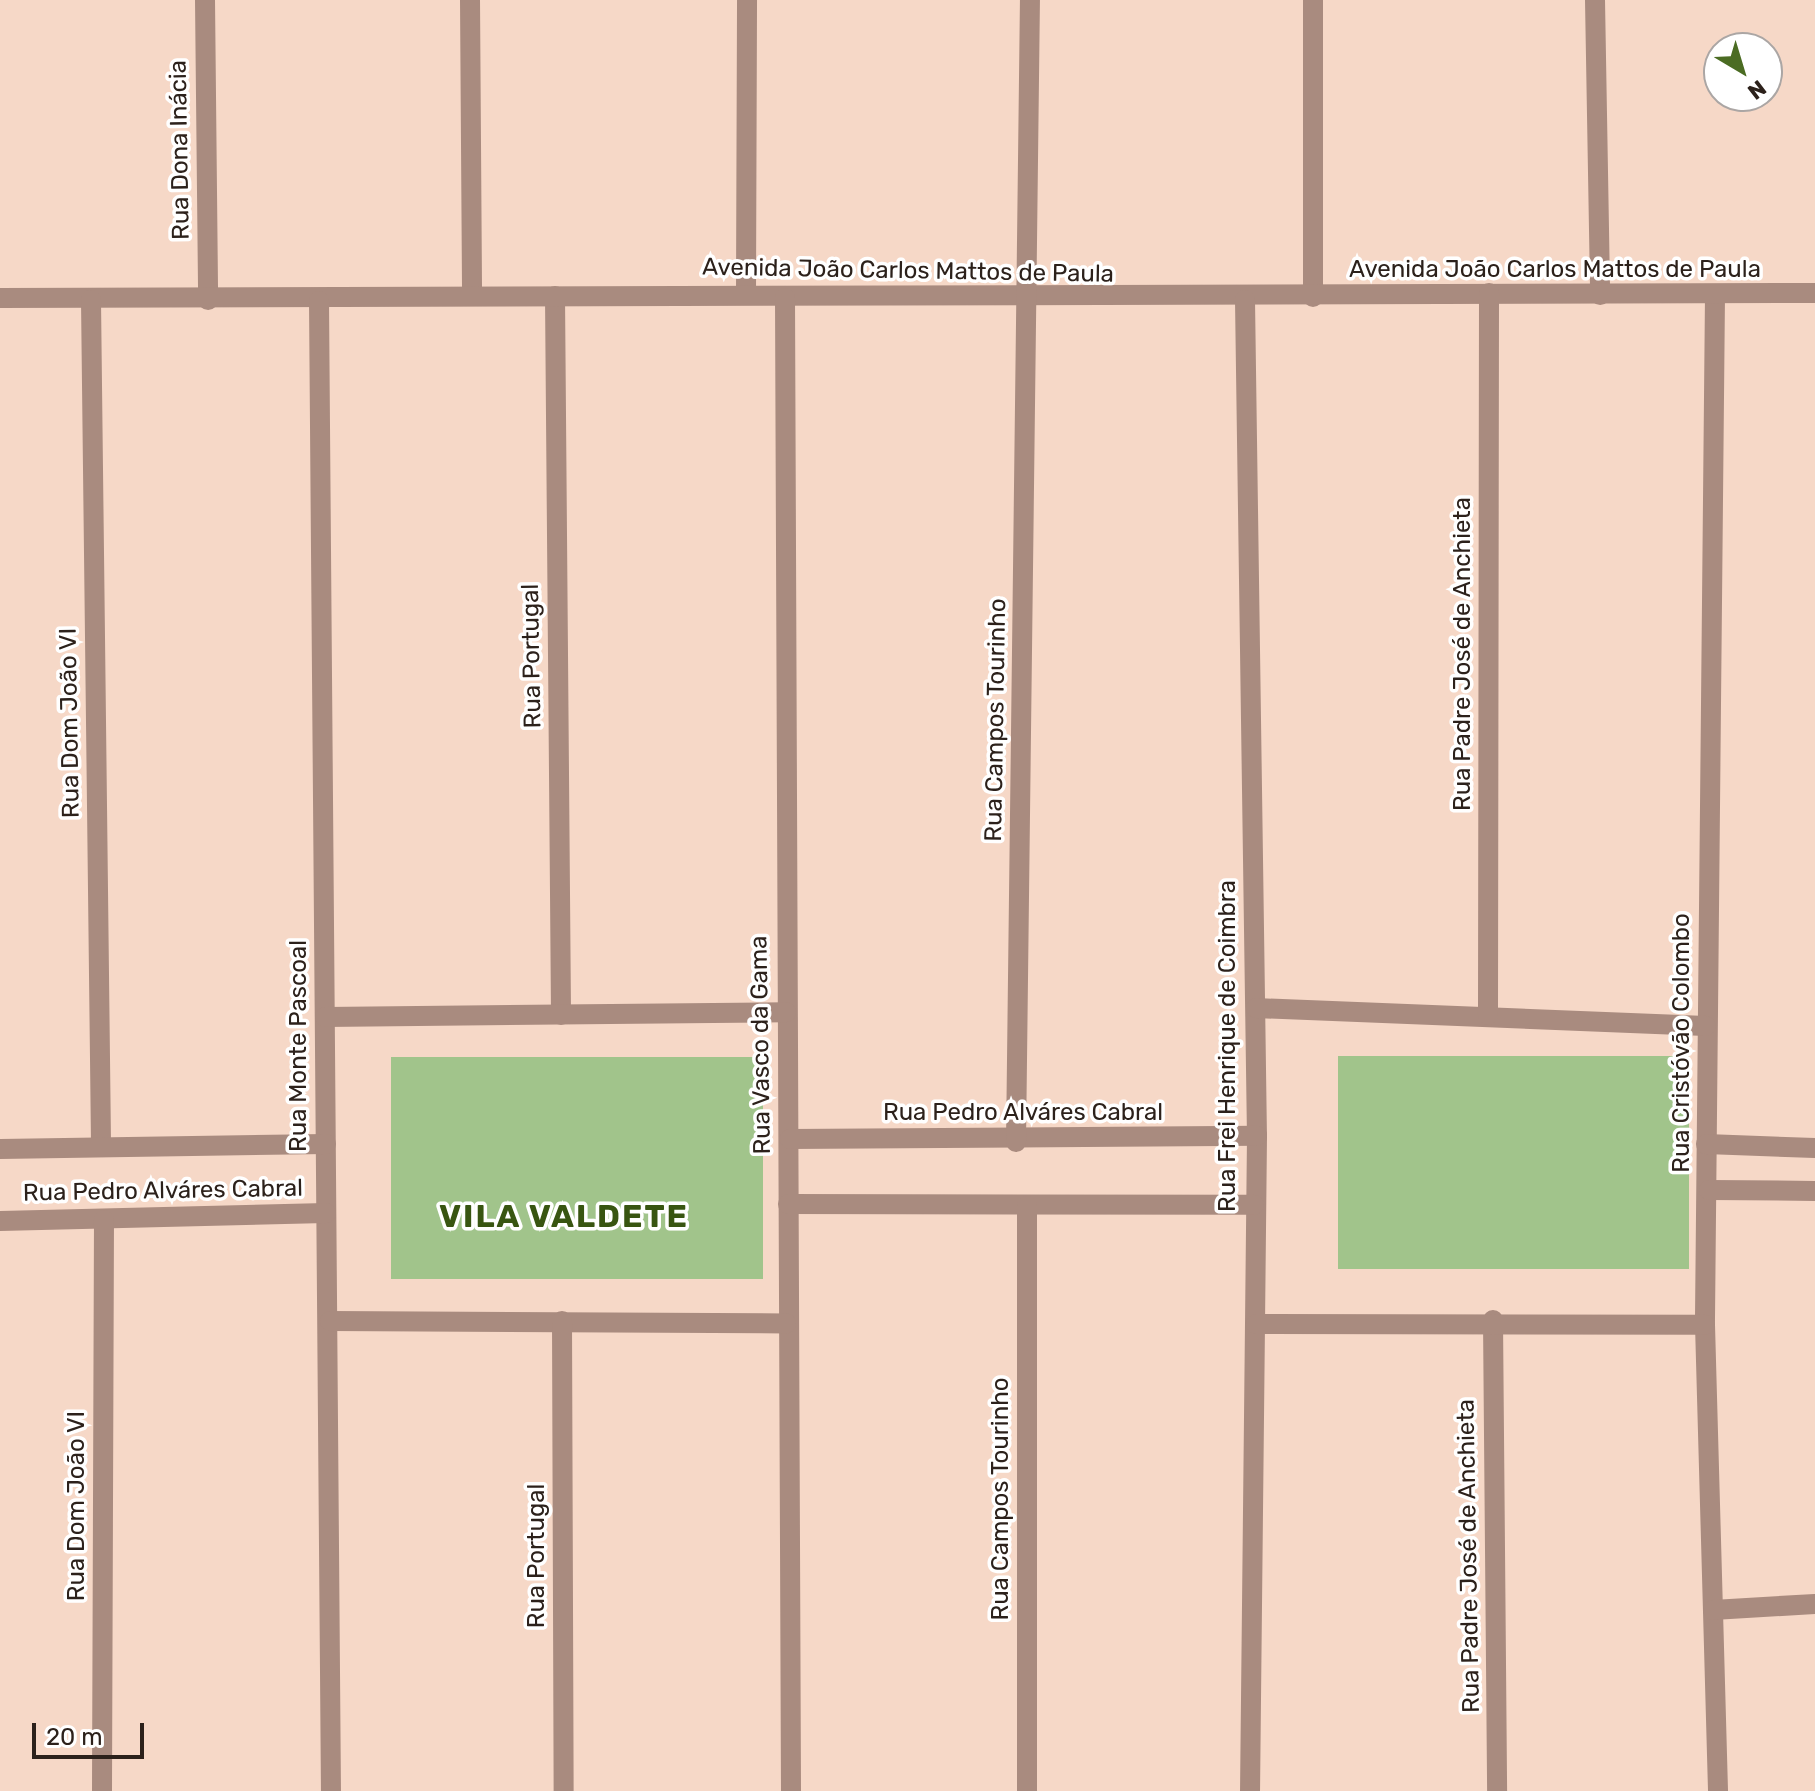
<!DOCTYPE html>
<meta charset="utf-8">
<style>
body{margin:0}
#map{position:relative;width:1815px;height:1791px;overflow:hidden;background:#f6d8c7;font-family:Rubik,sans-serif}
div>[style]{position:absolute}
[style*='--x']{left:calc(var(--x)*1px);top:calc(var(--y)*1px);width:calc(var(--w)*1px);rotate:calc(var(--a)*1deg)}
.green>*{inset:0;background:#a1c48b;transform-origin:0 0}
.minor>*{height:20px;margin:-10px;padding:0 10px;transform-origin:10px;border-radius:10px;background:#a98b7f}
span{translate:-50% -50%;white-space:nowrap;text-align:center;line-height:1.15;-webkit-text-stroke:7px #fff;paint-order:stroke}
.street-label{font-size:24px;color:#2c211b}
.district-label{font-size:32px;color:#385511;font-weight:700;letter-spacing:2px}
.north{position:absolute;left:1703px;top:32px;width:80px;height:80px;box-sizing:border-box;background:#fff;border:2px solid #aba6a4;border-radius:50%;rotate:142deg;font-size:22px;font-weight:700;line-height:32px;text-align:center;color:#2c211b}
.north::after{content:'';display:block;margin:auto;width:28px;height:36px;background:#4b6c23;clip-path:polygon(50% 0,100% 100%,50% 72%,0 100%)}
.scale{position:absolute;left:32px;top:1723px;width:112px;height:36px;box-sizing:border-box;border:4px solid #2c211b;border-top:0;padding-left:10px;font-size:24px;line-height:28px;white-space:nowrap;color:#2c211b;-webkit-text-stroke:6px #fff;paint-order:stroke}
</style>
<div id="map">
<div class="green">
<div style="left:1689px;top:1056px;width:213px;height:351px;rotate:90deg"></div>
<div style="left:763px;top:1057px;width:222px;height:372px;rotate:90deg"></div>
</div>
<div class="minor">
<div style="--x:205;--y:0;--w:300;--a:89.4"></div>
<div style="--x:470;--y:0;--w:293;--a:89.6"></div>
<div style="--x:1595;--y:0;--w:295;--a:89"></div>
<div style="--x:746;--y:294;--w:294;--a:-89.8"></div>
<div style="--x:1715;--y:295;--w:1030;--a:90.56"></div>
<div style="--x:1705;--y:1325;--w:466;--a:88.4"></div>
<div style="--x:555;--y:296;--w:719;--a:89.52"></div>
<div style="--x:1313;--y:297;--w:297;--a:-90"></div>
<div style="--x:0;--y:298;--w:1815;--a:-0.16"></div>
<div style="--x:785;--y:298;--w:1493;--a:89.77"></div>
<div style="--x:91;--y:300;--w:846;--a:89.32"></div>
<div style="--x:1245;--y:300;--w:836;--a:89.18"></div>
<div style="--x:1257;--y:1136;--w:655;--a:90.61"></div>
<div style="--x:319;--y:301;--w:1490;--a:89.54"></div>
<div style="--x:1256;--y:1008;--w:450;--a:2.3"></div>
<div style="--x:1488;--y:1015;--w:722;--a:-89.92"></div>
<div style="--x:325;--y:1017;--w:461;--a:-0.6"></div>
<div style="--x:790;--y:1139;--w:467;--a:-0.4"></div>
<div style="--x:1016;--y:1142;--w:1142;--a:-89.3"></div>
<div style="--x:1706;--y:1144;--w:109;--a:2.1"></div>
<div style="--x:0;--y:1149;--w:326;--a:-0.9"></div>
<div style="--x:1709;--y:1190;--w:106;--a:0.5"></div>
<div style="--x:788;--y:1204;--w:466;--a:0.1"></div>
<div style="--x:1027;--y:1206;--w:585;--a:90"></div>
<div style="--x:0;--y:1221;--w:326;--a:-1.4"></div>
<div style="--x:1493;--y:1320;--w:471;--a:89.5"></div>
<div style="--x:330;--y:1321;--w:456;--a:0.3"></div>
<div style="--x:562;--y:1321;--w:470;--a:89.8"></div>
<div style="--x:1256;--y:1324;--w:449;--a:0.1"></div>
<div style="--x:1713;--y:1610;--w:102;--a:-3.4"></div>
<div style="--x:102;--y:1791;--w:571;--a:-89.8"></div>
</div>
<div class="street-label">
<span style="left:180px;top:150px;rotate:-91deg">Rua Dona Inácia</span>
<span style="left:1555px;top:270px">Avenida João Carlos Mattos de Paula</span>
<span style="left:908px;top:271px;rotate:1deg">Avenida João Carlos Mattos de Paula</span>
<span style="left:1463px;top:654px;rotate:-90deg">Rua Padre José de Anchieta</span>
<span style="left:532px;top:656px;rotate:-91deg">Rua Portugal</span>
<span style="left:996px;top:720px;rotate:-89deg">Rua Campos Tourinho</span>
<span style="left:70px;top:723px;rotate:-91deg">Rua Dom João VI</span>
<span style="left:1682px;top:1043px;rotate:-90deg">Rua Cristóvão Colombo</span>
<span style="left:761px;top:1045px;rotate:-91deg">Rua Vasco da Gama</span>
<span style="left:299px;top:1046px;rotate:-90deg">Rua Monte Pascoal</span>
<span style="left:1228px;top:1046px;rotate:-90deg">Rua Frei Henrique de Coimbra</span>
<span style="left:1023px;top:1113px">Rua Pedro Alváres Cabral</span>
<span style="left:163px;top:1191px;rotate:-1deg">Rua Pedro Alváres Cabral</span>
<span style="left:1001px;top:1499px;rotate:-90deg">Rua Campos Tourinho</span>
<span style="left:77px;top:1506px;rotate:-90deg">Rua Dom João VI</span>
<span style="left:537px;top:1556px;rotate:-90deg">Rua Portugal</span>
<span style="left:1469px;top:1556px;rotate:-91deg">Rua Padre José de Anchieta</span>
</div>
<div class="district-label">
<span style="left:564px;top:1216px">VILA VALDETE</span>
</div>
<div class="north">N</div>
<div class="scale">20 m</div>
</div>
